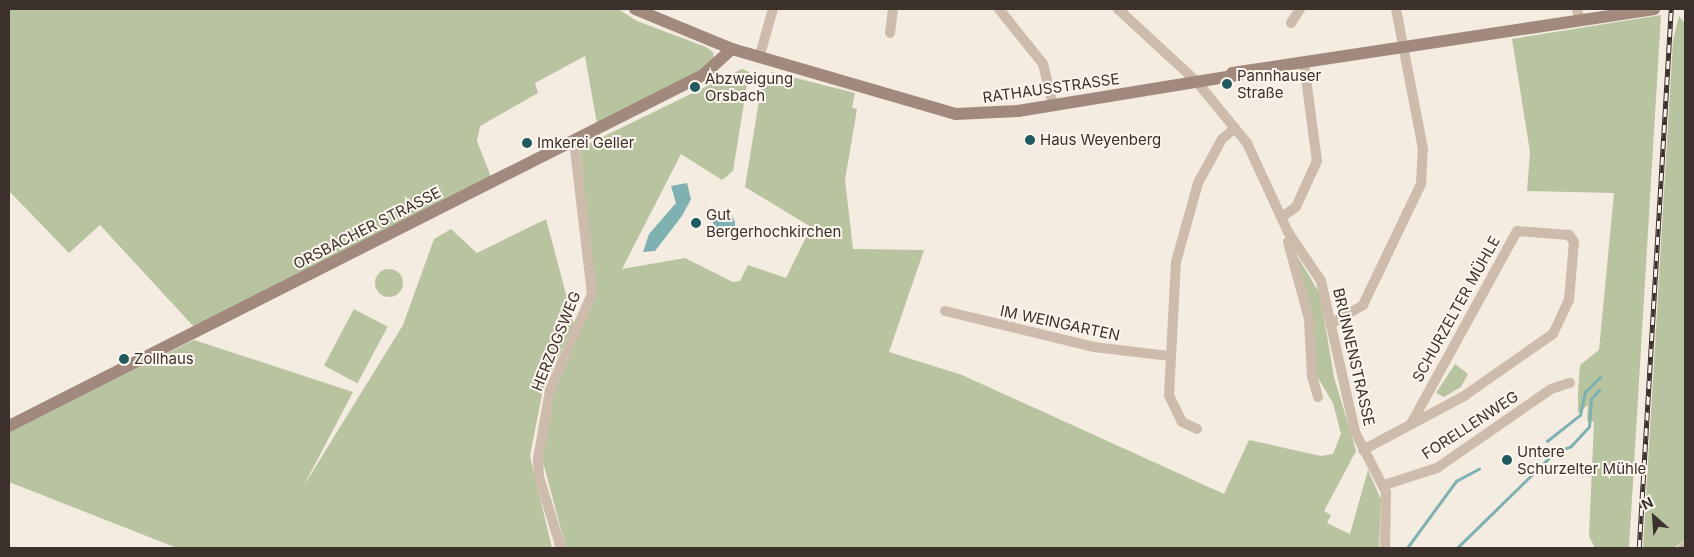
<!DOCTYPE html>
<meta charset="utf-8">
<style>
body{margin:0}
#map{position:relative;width:1694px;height:557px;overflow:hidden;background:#f4ebe1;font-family:Inter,sans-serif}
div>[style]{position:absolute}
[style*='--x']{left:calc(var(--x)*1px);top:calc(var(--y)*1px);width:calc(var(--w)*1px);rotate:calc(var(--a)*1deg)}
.green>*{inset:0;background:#b8c4a0;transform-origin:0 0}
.round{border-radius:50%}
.water>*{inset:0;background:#7fb0b2}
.stream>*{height:2.5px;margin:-1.25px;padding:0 1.25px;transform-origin:1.25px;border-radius:1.25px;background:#7fb0b2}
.street>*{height:10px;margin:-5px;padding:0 5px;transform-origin:5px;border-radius:5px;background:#cdbbac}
.secondary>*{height:12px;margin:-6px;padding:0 6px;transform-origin:6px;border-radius:6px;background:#a18a7d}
.rail>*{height:4.5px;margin-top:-2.25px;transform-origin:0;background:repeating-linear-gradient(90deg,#fbf5ee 0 8px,#3b302b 0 16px);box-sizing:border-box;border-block:1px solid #3b302b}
.dots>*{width:14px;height:14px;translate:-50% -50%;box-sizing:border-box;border:2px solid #fbf5ee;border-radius:50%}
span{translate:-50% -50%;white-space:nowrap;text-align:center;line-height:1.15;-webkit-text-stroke:4px #fbf5ee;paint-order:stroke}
.poi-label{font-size:15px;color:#3b302b}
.left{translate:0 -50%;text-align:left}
.street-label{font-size:15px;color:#3b302b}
.frame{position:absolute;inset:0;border:10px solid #3b302b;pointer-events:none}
.north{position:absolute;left:1629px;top:492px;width:50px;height:50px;-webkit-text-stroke:4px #fbf5ee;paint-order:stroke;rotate:334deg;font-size:14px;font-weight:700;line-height:20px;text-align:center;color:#3b302b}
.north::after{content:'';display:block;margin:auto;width:18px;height:22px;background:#3b302b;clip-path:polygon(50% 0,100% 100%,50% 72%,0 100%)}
</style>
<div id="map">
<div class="green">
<div style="clip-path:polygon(9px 9px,618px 9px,637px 21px,706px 47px,713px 52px,714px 60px,709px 67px,597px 124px,585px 56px,535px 83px,538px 93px,480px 126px,477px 141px,491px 177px,195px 328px,100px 225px,69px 253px,9px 191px)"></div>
<div style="clip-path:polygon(1661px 15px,1629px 548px,1595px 548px,1589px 536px,1594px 422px,1587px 421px,1588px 405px,1578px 413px,1578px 392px,1580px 365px,1599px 350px,1614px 193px,1527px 191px,1530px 152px,1512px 39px)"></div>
<div style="clip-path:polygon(1679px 16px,1685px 23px,1685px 540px,1674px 548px,1643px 548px,1673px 40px)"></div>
<div style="clip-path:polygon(742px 69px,749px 72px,733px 171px,722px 180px,681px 154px,622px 269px,685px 258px,733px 282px,740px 281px,748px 265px,786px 278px,811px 227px,745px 187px,763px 76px,772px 72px,855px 93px,852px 108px,857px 109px,845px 180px,853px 249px,924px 250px,889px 352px,962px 375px,1224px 494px,1249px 440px,1321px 456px,1333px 454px,1341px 434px,1333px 403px,1315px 373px,1293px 249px,1320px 294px,1334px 377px,1356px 451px,1324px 511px,1331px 515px,1327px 523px,1350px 534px,1368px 470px,1381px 499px,1379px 548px,566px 548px,540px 451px,554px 392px,595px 294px,580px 148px)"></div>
<div style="clip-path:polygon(546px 219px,574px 324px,543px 389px,530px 456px,552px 548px,177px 548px,9px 482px,9px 431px,194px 340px,353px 392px,303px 487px,403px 325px,434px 239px,451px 229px,477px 253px)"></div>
<div class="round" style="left:375px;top:269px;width:28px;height:28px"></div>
<div style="left:354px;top:309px;width:38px;height:64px;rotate:28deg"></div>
<div style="clip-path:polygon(1455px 364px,1468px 374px,1461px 387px,1444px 397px,1436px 393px)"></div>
</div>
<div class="water">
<div style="clip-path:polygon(687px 183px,691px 199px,682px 216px,655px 251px,643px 252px,649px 234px,676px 203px,671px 186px)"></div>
<div class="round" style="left:713px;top:213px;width:22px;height:22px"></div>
</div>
<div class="stream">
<div style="--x:1547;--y:441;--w:42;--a:-38.2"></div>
<div style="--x:1580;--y:415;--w:24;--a:-78"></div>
<div style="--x:1585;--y:392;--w:21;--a:-45"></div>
<div style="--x:1407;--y:548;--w:83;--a:-53.8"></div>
<div style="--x:1456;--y:481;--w:26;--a:-28"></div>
<div style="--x:1457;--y:548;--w:136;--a:-44.4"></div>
<div style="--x:1554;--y:453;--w:18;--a:-22"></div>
<div style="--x:1571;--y:446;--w:26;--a:-47"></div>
<div style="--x:1589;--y:427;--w:28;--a:-86"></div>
<div style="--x:1591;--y:399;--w:12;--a:-48"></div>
</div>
<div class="street">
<div style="--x:999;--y:9;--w:70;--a:51.3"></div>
<div style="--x:1043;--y:64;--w:42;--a:76.3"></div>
<div style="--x:1118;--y:9;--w:108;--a:42.7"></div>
<div style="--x:1197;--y:82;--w:79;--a:50.7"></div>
<div style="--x:1247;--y:143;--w:98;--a:65.3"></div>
<div style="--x:1288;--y:232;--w:59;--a:56"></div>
<div style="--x:1321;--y:281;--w:155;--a:77.3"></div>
<div style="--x:1355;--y:432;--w:68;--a:62.7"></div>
<div style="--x:1386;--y:492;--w:56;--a:91"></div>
<div style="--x:1577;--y:9;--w:12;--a:76"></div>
<div style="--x:1291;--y:23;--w:17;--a:-57"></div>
<div style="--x:890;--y:33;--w:24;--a:-83"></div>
<div style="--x:759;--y:58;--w:51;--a:-74.1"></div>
<div style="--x:1283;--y:216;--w:16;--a:-35"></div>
<div style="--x:1296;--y:207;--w:51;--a:-65.5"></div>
<div style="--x:1317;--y:161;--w:98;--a:-97.6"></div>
<div style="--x:1293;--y:240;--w:5;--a:158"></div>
<div style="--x:1288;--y:242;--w:80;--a:74.7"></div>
<div style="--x:1309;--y:319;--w:57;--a:87"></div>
<div style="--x:1312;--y:376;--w:22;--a:74"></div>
<div style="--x:945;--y:311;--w:153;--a:13.6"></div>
<div style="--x:1094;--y:347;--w:77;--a:6.8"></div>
<div style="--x:1334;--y:322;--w:34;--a:-30"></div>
<div style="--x:1363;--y:305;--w:134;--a:-64.4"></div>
<div style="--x:1421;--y:184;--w:35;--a:-87"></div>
<div style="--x:1423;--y:149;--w:143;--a:-100.9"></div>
<div style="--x:1197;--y:429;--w:17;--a:-155"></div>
<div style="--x:1182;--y:422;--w:30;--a:-116"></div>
<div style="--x:1169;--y:395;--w:133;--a:-87"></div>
<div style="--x:1176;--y:262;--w:82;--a:-74.4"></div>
<div style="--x:1198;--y:183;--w:50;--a:-61.4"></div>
<div style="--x:1222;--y:139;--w:17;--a:-40"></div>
<div style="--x:1363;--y:450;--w:115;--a:-28.1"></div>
<div style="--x:1464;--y:396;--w:108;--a:-34.9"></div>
<div style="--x:1553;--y:334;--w:38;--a:-65"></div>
<div style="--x:1569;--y:300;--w:58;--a:-85.1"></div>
<div style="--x:1574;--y:242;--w:9;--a:-126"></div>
<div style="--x:1569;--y:235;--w:52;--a:-175.6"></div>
<div style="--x:1517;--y:231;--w:220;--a:118.8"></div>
<div style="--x:1384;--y:485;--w:56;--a:-17.8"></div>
<div style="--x:1437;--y:468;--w:139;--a:-34.7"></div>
<div style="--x:1551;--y:389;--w:20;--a:-18"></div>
<div style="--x:561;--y:548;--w:74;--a:-107.2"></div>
<div style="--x:539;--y:477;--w:18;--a:-93"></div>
<div style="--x:538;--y:459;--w:70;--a:-80.1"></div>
<div style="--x:550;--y:390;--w:105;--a:-66.4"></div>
<div style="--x:592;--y:294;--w:154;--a:-96.7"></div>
<div style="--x:1683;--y:548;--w:2;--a:-27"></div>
</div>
<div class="secondary">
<div style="--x:635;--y:9;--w:105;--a:22.4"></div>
<div style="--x:732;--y:49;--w:233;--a:16.2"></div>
<div style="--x:956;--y:114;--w:62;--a:-2.8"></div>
<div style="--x:1018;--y:111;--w:224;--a:-9.3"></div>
<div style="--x:1232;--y:73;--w:427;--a:-8.6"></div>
<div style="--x:9;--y:426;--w:778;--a:-26.83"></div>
<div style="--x:703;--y:75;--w:39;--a:-42"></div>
</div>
<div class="rail">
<div style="--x:1639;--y:548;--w:540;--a:-86.6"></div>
</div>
<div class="dots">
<div style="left:1227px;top:84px;background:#1f5a5e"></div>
<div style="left:695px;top:87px;background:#1f5a5e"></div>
<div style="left:1030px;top:140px;background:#1f5a5e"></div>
<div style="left:527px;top:143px;background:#1f5a5e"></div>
<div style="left:696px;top:223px;background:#1f5a5e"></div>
<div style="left:124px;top:359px;background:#1f5a5e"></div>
<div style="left:1507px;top:460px;background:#1f5a5e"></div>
</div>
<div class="poi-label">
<span class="left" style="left:1237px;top:84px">Pannhauser<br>Straße</span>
<span class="left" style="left:705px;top:87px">Abzweigung<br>Orsbach</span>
<span class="left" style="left:1040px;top:140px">Haus Weyenberg</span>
<span class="left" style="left:537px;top:143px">Imkerei Geller</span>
<span class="left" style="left:706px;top:223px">Gut<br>Bergerhochkirchen</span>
<span class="left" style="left:134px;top:359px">Zollhaus</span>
<span class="left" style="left:1517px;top:460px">Untere<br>Schurzelter Mühle</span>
</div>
<div class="street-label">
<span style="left:1051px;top:88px;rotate:-8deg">RATHAUSSTRASSE</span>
<span style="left:367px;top:228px;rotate:-27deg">ORSBACHER STRASSE</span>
<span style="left:1456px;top:309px;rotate:-61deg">SCHURZELTER MÜHLE</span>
<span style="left:1060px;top:323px;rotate:12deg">IM WEINGARTEN</span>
<span style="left:556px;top:341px;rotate:-68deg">HERZOGSWEG</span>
<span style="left:1354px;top:357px;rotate:77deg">BRUNNENSTRASSE</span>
<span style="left:1470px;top:425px;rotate:-33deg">FORELLENWEG</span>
</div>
<div class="frame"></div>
<div class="north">N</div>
</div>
